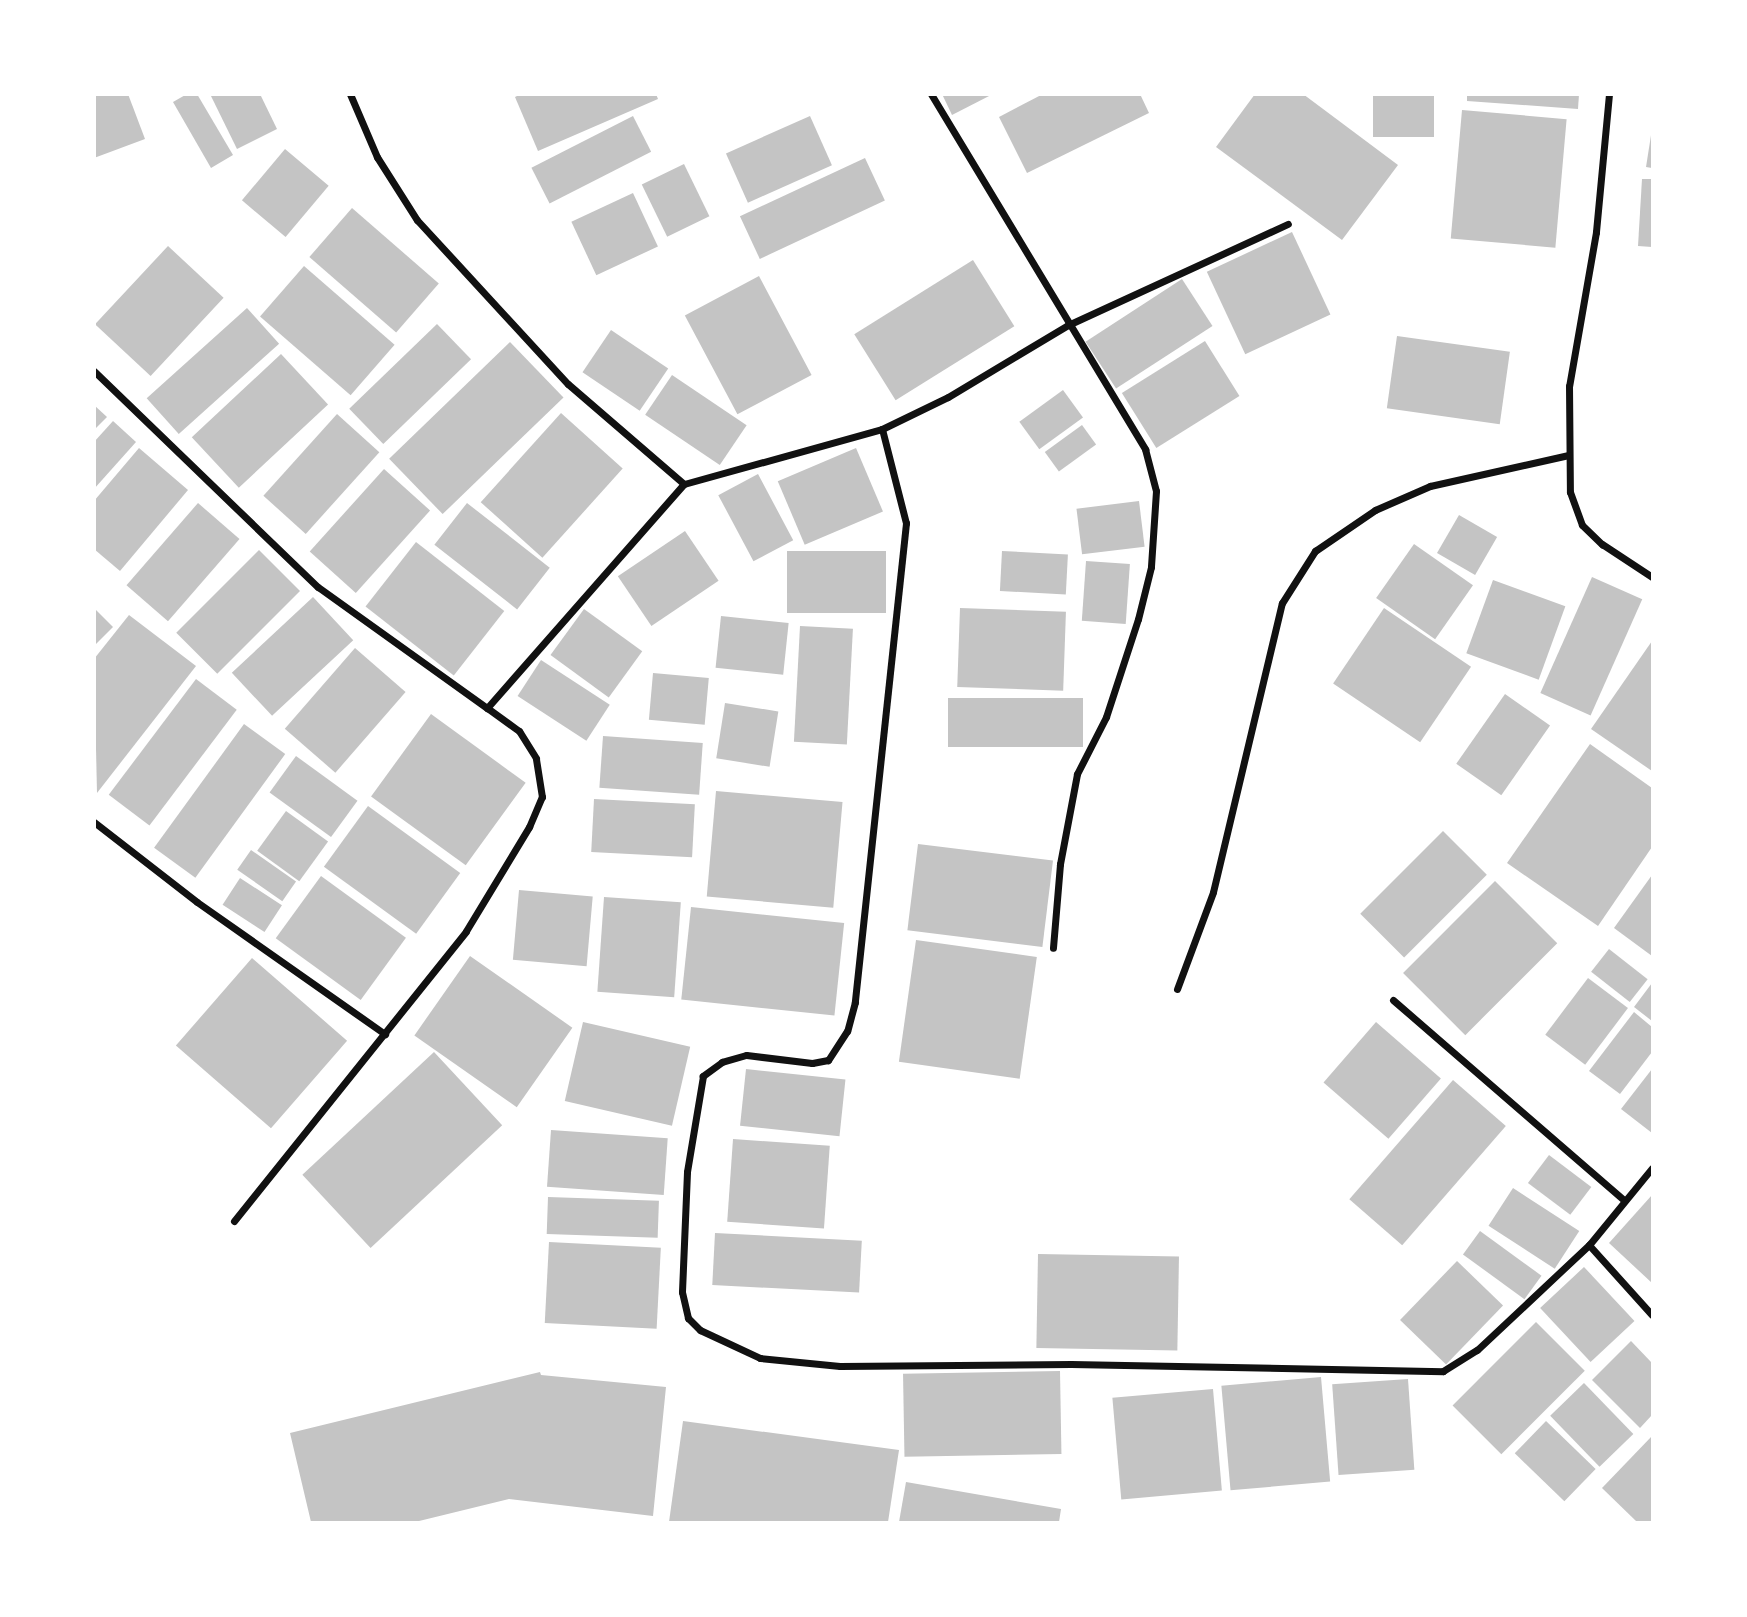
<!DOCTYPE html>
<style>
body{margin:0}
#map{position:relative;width:1747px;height:1617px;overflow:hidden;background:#fff;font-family:Ubuntu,sans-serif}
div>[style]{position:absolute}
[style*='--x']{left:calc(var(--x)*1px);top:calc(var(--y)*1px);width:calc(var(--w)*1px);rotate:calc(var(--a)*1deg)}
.building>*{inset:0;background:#c4c4c4;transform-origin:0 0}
.minor>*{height:7px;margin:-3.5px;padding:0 3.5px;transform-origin:3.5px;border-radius:3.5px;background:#111}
span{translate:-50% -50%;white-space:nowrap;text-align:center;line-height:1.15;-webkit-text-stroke:5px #fff;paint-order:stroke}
.frame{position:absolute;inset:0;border:96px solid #fff;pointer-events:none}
</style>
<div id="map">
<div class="building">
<div style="clip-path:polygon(94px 94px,128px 94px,145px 139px,94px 158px)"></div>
<div style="clip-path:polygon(187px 94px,197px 94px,233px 155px,211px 168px,173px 102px)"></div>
<div style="clip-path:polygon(210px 94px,260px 94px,277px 129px,237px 149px)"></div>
<div style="clip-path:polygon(521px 94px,656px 94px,658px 99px,538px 151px,515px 97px)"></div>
<div style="clip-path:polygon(942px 94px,993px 94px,952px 115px)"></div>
<div style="clip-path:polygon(1043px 94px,1140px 94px,1149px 113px,1027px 173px,999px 117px)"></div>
<div style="clip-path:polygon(1255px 94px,1303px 94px,1398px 165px,1342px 240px,1216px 147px)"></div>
<div style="left:1373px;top:94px;width:61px;height:43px"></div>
<div style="clip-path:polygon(1467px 94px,1579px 94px,1578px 109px,1467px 101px)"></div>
<div style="left:1462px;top:110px;width:105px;height:129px;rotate:5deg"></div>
<div style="left:633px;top:116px;width:40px;height:114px;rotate:63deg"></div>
<div style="left:810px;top:116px;width:54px;height:92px;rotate:66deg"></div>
<div style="clip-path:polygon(1652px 129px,1652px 168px,1646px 167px)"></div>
<div style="left:285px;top:149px;width:57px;height:67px;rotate:40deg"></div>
<div style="left:865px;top:158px;width:47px;height:138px;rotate:65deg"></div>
<div style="left:684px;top:164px;width:58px;height:47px;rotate:64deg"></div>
<div style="clip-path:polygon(1642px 179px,1652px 179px,1652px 247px,1638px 246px)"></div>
<div style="left:633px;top:193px;width:59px;height:68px;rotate:65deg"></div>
<div style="left:352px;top:208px;width:115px;height:65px;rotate:41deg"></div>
<div style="left:1292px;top:232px;width:91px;height:94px;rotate:65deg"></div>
<div style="left:168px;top:246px;width:76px;height:107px;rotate:43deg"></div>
<div style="left:973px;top:260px;width:78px;height:140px;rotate:58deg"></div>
<div style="left:304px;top:266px;width:120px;height:67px;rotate:41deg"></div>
<div style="left:759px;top:276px;width:112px;height:84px;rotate:62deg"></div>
<div style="left:1182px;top:279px;width:56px;height:115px;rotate:57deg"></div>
<div style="left:247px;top:308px;width:48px;height:135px;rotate:48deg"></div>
<div style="left:437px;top:324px;width:49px;height:122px;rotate:46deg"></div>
<div style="left:611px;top:330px;width:69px;height:51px;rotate:34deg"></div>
<div style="left:1397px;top:336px;width:114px;height:73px;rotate:8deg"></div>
<div style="left:1205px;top:341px;width:65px;height:98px;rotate:58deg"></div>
<div style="left:510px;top:342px;width:77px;height:168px;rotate:46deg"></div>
<div style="left:281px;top:354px;width:69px;height:122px;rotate:47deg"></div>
<div style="left:672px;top:375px;width:90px;height:48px;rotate:34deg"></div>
<div style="left:1063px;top:390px;width:34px;height:54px;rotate:54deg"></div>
<div style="clip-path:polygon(94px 405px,107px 417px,94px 430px)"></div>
<div style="left:561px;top:413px;width:83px;height:120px;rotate:42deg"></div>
<div style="left:337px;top:414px;width:57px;height:110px;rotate:42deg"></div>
<div style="clip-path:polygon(113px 421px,136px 442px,94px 489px,94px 442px)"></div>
<div style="left:1082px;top:425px;width:24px;height:46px;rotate:54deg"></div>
<div style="clip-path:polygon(139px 448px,188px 490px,120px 571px,94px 549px,94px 501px)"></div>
<div style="left:856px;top:448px;width:69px;height:85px;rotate:67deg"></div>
<div style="left:384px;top:469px;width:62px;height:111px;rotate:42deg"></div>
<div style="left:758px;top:474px;width:75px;height:45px;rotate:62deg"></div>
<div style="left:1139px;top:501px;width:46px;height:63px;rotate:83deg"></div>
<div style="left:198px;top:503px;width:55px;height:109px;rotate:41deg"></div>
<div style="left:467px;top:503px;width:105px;height:53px;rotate:38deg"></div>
<div style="left:1459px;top:515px;width:44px;height:44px;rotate:30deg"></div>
<div style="left:685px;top:531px;width:60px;height:81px;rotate:56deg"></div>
<div style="left:416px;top:542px;width:112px;height:82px;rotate:38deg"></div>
<div style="left:1414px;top:544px;width:72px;height:66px;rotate:35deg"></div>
<div style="left:259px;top:550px;width:58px;height:117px;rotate:45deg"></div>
<div style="left:886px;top:551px;width:62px;height:99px;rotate:90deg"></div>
<div style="left:1002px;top:551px;width:66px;height:40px;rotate:3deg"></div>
<div style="left:1086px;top:561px;width:44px;height:60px;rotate:4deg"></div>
<div style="left:1592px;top:577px;width:55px;height:127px;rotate:24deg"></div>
<div style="left:1493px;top:580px;width:77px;height:78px;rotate:20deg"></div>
<div style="left:313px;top:597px;width:59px;height:111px;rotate:47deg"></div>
<div style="clip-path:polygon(94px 608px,113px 627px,94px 646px)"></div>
<div style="left:960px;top:608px;width:106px;height:79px;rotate:2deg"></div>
<div style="left:1384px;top:608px;width:105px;height:91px;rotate:34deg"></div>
<div style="left:584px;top:609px;width:72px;height:57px;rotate:36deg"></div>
<div style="clip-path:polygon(129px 615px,196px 666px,97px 793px,94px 659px)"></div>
<div style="left:721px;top:616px;width:68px;height:52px;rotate:6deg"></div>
<div style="left:800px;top:626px;width:53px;height:116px;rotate:3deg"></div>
<div style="clip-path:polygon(1652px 641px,1652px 771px,1591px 729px)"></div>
<div style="left:355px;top:648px;width:67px;height:107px;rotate:41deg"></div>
<div style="left:541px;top:660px;width:82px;height:43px;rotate:33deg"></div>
<div style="left:653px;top:673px;width:56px;height:47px;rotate:5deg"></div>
<div style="left:196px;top:679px;width:51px;height:145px;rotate:37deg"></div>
<div style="left:1505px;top:694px;width:55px;height:85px;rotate:35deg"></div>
<div style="left:948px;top:698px;width:135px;height:49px"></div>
<div style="left:725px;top:703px;width:54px;height:56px;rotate:9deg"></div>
<div style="left:431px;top:714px;width:117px;height:102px;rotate:36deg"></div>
<div style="left:244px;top:724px;width:51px;height:153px;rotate:36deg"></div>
<div style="left:603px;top:736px;width:100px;height:52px;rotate:4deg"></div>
<div style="clip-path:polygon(1590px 744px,1652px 788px,1652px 847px,1598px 926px,1507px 863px)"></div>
<div style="left:296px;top:756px;width:76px;height:45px;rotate:36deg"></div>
<div style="left:716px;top:791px;width:127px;height:106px;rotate:5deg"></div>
<div style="left:594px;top:799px;width:101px;height:53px;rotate:3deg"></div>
<div style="left:368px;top:806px;width:114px;height:75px;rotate:36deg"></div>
<div style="left:286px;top:811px;width:52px;height:49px;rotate:36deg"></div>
<div style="left:1443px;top:831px;width:62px;height:117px;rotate:45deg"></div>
<div style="left:918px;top:844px;width:136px;height:87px;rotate:7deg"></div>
<div style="left:251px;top:850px;width:55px;height:24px;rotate:35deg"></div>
<div style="clip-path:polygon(1652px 875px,1652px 956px,1614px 928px)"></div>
<div style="left:321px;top:876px;width:105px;height:77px;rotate:36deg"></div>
<div style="left:240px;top:878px;width:50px;height:32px;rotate:33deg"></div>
<div style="left:1495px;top:881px;width:88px;height:130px;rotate:45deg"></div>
<div style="left:519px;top:890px;width:74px;height:70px;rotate:5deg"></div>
<div style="left:604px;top:897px;width:77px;height:95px;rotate:4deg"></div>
<div style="left:691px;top:907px;width:154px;height:93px;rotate:6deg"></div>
<div style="left:916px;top:940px;width:122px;height:123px;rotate:8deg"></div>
<div style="left:1609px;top:949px;width:49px;height:29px;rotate:38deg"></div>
<div style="left:470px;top:956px;width:125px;height:97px;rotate:35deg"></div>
<div style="left:252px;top:958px;width:126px;height:116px;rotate:41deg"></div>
<div style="left:1588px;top:978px;width:50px;height:71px;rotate:37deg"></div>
<div style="clip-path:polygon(1652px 983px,1652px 1021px,1634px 1007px)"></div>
<div style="clip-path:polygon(1634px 1012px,1652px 1027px,1652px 1052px,1620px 1094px,1589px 1071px)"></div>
<div style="left:583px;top:1022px;width:110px;height:81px;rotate:13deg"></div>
<div style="left:1376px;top:1022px;width:86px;height:80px;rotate:41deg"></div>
<div style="left:434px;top:1052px;width:100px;height:180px;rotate:47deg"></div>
<div style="left:746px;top:1069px;width:100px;height:57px;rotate:6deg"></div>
<div style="clip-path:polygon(1652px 1069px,1652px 1133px,1621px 1109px)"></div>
<div style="left:1453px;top:1080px;width:70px;height:158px;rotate:41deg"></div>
<div style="left:551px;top:1130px;width:117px;height:57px;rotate:4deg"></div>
<div style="left:733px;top:1139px;width:97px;height:83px;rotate:4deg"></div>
<div style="left:1549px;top:1155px;width:53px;height:35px;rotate:37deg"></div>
<div style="left:1513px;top:1188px;width:79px;height:45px;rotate:33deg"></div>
<div style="clip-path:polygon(1652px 1195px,1652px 1283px,1609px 1243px)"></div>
<div style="left:548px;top:1197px;width:111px;height:37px;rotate:2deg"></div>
<div style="left:1480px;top:1231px;width:76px;height:29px;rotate:36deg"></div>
<div style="left:715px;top:1233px;width:147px;height:52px;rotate:3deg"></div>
<div style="left:549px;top:1242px;width:112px;height:81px;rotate:3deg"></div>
<div style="left:1038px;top:1254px;width:141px;height:94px;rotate:1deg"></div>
<div style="left:1457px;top:1261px;width:64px;height:82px;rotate:44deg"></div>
<div style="left:1584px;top:1267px;width:74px;height:60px;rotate:47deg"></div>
<div style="left:1536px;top:1322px;width:69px;height:118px;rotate:45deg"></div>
<div style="clip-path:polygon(1631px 1341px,1652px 1363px,1652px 1415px,1640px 1428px,1592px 1380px)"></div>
<div style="left:1060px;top:1371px;width:83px;height:157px;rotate:89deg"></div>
<div style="clip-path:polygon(540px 1372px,541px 1375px,666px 1387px,653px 1516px,509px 1499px,415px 1522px,311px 1522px,290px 1433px)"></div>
<div style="left:1321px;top:1377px;width:105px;height:100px;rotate:85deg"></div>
<div style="left:1408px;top:1379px;width:91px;height:76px;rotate:86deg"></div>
<div style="left:1584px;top:1383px;width:71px;height:47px;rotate:46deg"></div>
<div style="left:1213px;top:1389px;width:102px;height:101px;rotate:85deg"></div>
<div style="clip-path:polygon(683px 1421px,899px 1450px,888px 1522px,669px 1522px)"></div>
<div style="left:1546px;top:1421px;width:69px;height:45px;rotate:44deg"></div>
<div style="clip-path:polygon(1652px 1436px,1652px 1522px,1637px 1522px,1602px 1488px)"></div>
<div style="clip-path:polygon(906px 1482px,1061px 1509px,1059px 1522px,899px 1522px)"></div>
</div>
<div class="minor">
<div style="--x:350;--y:94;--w:69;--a:66.8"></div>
<div style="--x:377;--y:157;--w:75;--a:57.6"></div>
<div style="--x:417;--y:220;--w:223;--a:47.4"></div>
<div style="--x:568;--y:384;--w:153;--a:40.8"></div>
<div style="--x:931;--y:94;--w:415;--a:58.9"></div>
<div style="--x:1145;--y:449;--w:43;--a:75.3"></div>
<div style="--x:1156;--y:491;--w:76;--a:93.8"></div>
<div style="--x:1151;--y:567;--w:54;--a:104"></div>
<div style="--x:1138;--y:619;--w:103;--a:108.1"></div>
<div style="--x:1106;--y:717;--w:64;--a:117"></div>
<div style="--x:1077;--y:774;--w:92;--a:100.7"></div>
<div style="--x:1060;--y:864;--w:84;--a:94.8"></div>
<div style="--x:1609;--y:94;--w:139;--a:95.4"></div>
<div style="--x:1596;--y:232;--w:156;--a:99.9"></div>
<div style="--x:1569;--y:386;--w:106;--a:89.5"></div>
<div style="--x:1570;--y:492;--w:35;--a:70"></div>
<div style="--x:1582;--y:525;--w:28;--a:44"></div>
<div style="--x:1602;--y:544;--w:60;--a:33.4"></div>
<div style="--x:94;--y:371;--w:311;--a:44"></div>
<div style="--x:318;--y:587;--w:208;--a:35.6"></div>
<div style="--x:882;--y:429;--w:97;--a:75.7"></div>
<div style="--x:906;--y:523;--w:482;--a:96.1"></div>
<div style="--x:855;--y:1002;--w:30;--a:105"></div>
<div style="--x:847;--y:1031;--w:35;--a:123"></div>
<div style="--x:828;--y:1060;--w:16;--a:169"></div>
<div style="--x:812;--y:1063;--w:66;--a:-173.1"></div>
<div style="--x:746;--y:1055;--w:25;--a:164"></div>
<div style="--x:722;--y:1062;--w:24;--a:144"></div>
<div style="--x:703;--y:1076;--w:97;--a:99.5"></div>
<div style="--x:687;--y:1172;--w:120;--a:92.4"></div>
<div style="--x:682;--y:1292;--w:27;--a:77"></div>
<div style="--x:688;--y:1318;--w:17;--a:45"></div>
<div style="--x:700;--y:1330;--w:66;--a:25"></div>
<div style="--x:760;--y:1358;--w:80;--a:5.7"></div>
<div style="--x:840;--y:1366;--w:231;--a:-0.5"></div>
<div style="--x:1071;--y:1364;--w:372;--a:1.1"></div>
<div style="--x:1443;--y:1371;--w:40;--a:-32"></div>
<div style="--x:1477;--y:1350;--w:154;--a:-43.2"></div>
<div style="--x:1589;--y:1245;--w:99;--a:-50.7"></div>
<div style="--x:94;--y:822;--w:130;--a:37.8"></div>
<div style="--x:197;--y:902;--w:230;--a:35.1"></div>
<div style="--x:1177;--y:989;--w:103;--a:-69.6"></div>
<div style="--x:1213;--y:892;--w:297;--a:-76.6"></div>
<div style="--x:1282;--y:603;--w:62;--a:-57.6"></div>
<div style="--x:1315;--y:551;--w:73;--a:-34.3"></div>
<div style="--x:1375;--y:510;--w:60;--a:-23.6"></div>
<div style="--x:1430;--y:486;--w:142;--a:-12.6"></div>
<div style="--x:1393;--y:1000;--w:306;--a:40.9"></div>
<div style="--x:234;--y:1221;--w:371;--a:-51.3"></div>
<div style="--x:466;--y:931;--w:122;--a:-58.8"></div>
<div style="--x:529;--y:827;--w:33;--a:-67"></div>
<div style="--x:542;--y:797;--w:39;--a:-99"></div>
<div style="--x:536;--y:758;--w:32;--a:-122"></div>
<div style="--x:519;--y:731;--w:39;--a:-144"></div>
<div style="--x:487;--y:708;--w:298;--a:-48.7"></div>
<div style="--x:684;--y:484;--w:205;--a:-15.5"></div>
<div style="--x:882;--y:429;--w:73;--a:-25.9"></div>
<div style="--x:948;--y:397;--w:140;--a:-31"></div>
<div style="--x:1068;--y:325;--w:242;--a:-24.7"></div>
<div style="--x:1589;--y:1245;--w:94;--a:48"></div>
</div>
<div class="frame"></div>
</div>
